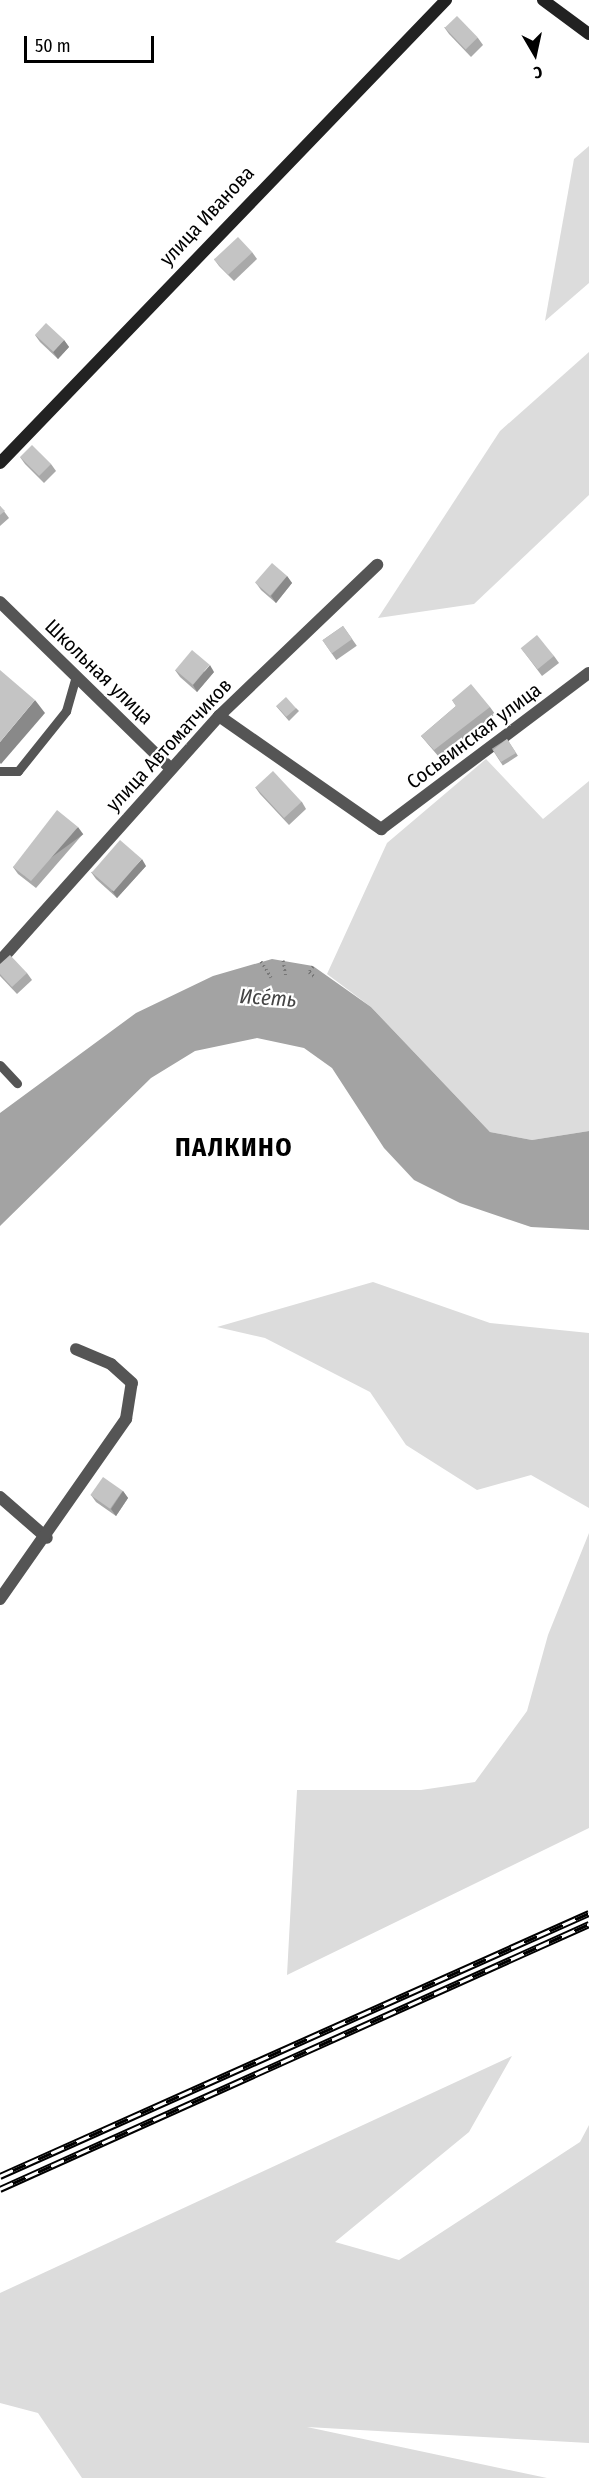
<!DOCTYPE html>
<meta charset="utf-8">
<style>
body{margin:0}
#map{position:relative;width:589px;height:2478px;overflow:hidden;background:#fff;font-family:"Fira Sans Condensed",sans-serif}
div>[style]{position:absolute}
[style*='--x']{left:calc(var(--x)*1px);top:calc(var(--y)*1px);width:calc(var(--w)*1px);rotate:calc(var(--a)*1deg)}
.green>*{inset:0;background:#dcdcdc}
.water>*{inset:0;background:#a3a3a3}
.path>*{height:3px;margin-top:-1.5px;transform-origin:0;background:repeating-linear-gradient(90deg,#777 0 1.5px,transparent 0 4.5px)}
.lane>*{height:9px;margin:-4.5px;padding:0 4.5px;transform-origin:4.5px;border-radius:4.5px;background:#555}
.street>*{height:12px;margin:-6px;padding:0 6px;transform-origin:6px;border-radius:6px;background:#555}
.secondary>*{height:12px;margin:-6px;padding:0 6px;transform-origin:6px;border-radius:6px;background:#222}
.rail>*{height:7px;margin-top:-3.5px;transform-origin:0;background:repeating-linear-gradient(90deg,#fff 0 14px,#000 0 28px);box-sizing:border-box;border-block:2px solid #000}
.wall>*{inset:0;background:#a9a9a9;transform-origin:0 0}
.shaded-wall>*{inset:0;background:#898989;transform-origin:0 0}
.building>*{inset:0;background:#c4c4c4;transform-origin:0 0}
span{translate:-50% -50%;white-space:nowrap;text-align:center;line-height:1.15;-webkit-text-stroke:4.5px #fff;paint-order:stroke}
.street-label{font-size:20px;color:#000}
.water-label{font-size:21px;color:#444;font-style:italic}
.district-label{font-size:26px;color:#000;font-weight:700;letter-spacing:1.5px}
.north{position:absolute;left:505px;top:24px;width:60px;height:60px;-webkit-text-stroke:4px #fff;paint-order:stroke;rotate:171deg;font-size:16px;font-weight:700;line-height:24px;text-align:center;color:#000}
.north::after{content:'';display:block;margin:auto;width:21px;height:27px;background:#000;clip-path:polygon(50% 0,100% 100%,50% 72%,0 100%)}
.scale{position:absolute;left:24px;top:36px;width:130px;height:27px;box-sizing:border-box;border:3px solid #000;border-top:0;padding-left:8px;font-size:18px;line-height:21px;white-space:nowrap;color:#000;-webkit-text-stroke:4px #fff;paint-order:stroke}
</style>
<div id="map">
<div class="green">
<div style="clip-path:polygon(589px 146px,589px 283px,545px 321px,574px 159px)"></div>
<div style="clip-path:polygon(589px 352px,589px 495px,474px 604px,378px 618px,500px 431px)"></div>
<div style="clip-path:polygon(486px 759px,543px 819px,589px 781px,589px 1131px,532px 1140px,490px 1132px,371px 1007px,327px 974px,387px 843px)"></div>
<div style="clip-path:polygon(373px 1282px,490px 1323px,589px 1333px,589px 1508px,531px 1475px,477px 1490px,406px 1445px,370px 1392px,265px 1338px,217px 1327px)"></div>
<div style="clip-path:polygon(589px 1533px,589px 1828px,287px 1975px,297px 1790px,421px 1790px,475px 1782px,527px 1711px,548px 1635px)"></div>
<div style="clip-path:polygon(512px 2056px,469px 2132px,335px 2242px,399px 2260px,580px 2142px,589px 2125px,589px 2443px,307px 2427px,547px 2478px,82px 2478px,38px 2413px,0 2403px,0 2293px)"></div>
</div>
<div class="water">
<div style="clip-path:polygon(272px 959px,313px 966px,371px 1007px,490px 1132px,532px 1140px,589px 1131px,589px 1230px,531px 1227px,460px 1203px,414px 1180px,384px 1148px,332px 1068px,304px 1048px,257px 1038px,195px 1051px,151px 1078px,0 1226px,0 1113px,136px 1013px,213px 976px)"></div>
</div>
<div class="path">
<div style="--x:283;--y:960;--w:17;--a:80"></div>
<div style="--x:261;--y:961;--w:19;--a:58"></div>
<div style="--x:313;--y:966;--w:7;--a:124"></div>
<div style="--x:309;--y:972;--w:6;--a:39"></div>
</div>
<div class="lane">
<div style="--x:0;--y:771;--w:18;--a:0"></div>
<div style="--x:18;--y:771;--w:77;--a:-51.3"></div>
<div style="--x:66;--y:711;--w:35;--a:-74"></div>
<div style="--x:0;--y:1065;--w:25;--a:47"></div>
</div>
<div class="street">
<div style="--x:0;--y:602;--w:239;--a:44.3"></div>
<div style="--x:219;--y:716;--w:198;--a:34.9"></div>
<div style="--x:381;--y:829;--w:260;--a:-36.9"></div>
<div style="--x:0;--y:961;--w:329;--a:-48.2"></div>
<div style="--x:219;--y:716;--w:219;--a:-43.7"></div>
<div style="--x:0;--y:1497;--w:62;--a:41.1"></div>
<div style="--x:0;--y:1599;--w:220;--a:-55"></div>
<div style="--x:126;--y:1419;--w:36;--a:-81"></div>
<div style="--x:132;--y:1383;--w:28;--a:-138"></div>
<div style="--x:111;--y:1364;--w:38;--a:-157"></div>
</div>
<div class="secondary">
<div style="--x:543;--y:0;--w:57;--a:36.5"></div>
<div style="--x:0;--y:463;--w:643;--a:-46.07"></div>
</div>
<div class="rail">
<div style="--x:0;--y:2176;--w:645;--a:-24.06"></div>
<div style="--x:0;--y:2189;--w:646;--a:-24.22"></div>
</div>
<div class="wall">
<div style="clip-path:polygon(444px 27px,478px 38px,483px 45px,471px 57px,449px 34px)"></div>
<div style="clip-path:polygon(252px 252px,257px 259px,234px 281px,219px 266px,214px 259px)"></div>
<div style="clip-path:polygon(35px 335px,64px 340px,69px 347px,58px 359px,40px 342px)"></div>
<div style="clip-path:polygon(20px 457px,51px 464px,56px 471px,44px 483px,25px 464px)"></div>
<div style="clip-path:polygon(0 506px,9px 518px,0 526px)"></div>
<div style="clip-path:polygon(287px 576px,292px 583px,276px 603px,261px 590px,256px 583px)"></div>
<div style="left:343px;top:626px;width:24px;height:25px;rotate:55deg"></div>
<div style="clip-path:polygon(521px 648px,554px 656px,559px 663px,542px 676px)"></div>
<div style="clip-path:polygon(175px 670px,214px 672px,197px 692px,180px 677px)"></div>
<div style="clip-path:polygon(452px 700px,490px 707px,495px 714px,439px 757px,421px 736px,456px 706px)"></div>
<div style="clip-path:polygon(276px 706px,296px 708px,299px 711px,289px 721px)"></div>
<div style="left:507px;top:739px;width:20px;height:18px;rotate:57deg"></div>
<div style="clip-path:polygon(255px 787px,302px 802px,306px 809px,289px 825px,260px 794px)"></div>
<div style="clip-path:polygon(83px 834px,36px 888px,18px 874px,13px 867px)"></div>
<div style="clip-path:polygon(146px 866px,117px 898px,96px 879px,91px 872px)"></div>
<div style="clip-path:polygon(0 964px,27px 973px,32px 980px,17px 994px,0 976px)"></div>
<div style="clip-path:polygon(123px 1491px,128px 1498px,116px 1516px,96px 1502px,91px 1495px)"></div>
</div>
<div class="shaded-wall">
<div style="clip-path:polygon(64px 340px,69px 347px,58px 359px,53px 352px)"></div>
<div style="clip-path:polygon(287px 576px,292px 583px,276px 603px,271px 596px)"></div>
<div style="clip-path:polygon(210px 665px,214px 672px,197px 692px,193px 685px)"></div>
<div style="clip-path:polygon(35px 700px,45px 713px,1px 764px,0 763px,0 742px)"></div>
<div style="left:78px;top:827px;width:9px;height:72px;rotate:54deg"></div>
<div style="clip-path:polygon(142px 859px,146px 866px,117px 898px,112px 891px)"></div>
<div style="clip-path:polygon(123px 1491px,128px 1498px,116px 1516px,111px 1509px)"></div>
</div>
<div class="building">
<div style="left:457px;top:16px;width:30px;height:17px;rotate:46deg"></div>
<div style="left:238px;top:237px;width:21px;height:33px;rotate:47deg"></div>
<div style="left:46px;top:323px;width:25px;height:16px;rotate:43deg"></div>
<div style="left:32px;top:445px;width:27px;height:17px;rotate:45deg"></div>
<div style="clip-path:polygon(0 506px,5px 511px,0 515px)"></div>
<div style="left:272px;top:563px;width:20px;height:26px;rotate:41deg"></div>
<div style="left:343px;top:626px;width:16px;height:25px;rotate:55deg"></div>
<div style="left:537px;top:635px;width:27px;height:21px;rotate:51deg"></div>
<div style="left:192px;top:650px;width:23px;height:26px;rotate:40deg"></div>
<div style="clip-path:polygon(0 670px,35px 700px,0 742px)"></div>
<div style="clip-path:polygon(471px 684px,490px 707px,434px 750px,421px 736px,456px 706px,452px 700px)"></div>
<div style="left:286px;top:697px;width:15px;height:13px;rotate:48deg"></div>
<div style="clip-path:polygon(507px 739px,516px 753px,501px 762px,493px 750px)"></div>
<div style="left:273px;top:771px;width:42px;height:24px;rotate:47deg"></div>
<div style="clip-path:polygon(57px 810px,78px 827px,31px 881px,13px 867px)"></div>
<div style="left:120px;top:840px;width:29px;height:43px;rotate:41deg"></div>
<div style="clip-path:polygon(10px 955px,27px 973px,12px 987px,0 974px,0 964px)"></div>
<div style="left:103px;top:1477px;width:24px;height:22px;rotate:35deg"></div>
</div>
<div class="street-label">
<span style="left:207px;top:216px;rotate:-47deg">улица Иванова</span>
<span style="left:99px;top:672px;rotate:44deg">Школьная улица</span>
<span style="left:474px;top:736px;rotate:-37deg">Сосьвинская улица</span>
<span style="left:169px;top:745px;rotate:-47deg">улица Автоматчиков</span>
</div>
<div class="water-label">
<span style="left:268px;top:998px;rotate:4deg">Исе́ть</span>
</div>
<div class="district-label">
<span style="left:234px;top:1148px">ПАЛКИНО</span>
</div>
<div class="north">С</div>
<div class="scale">50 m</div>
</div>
